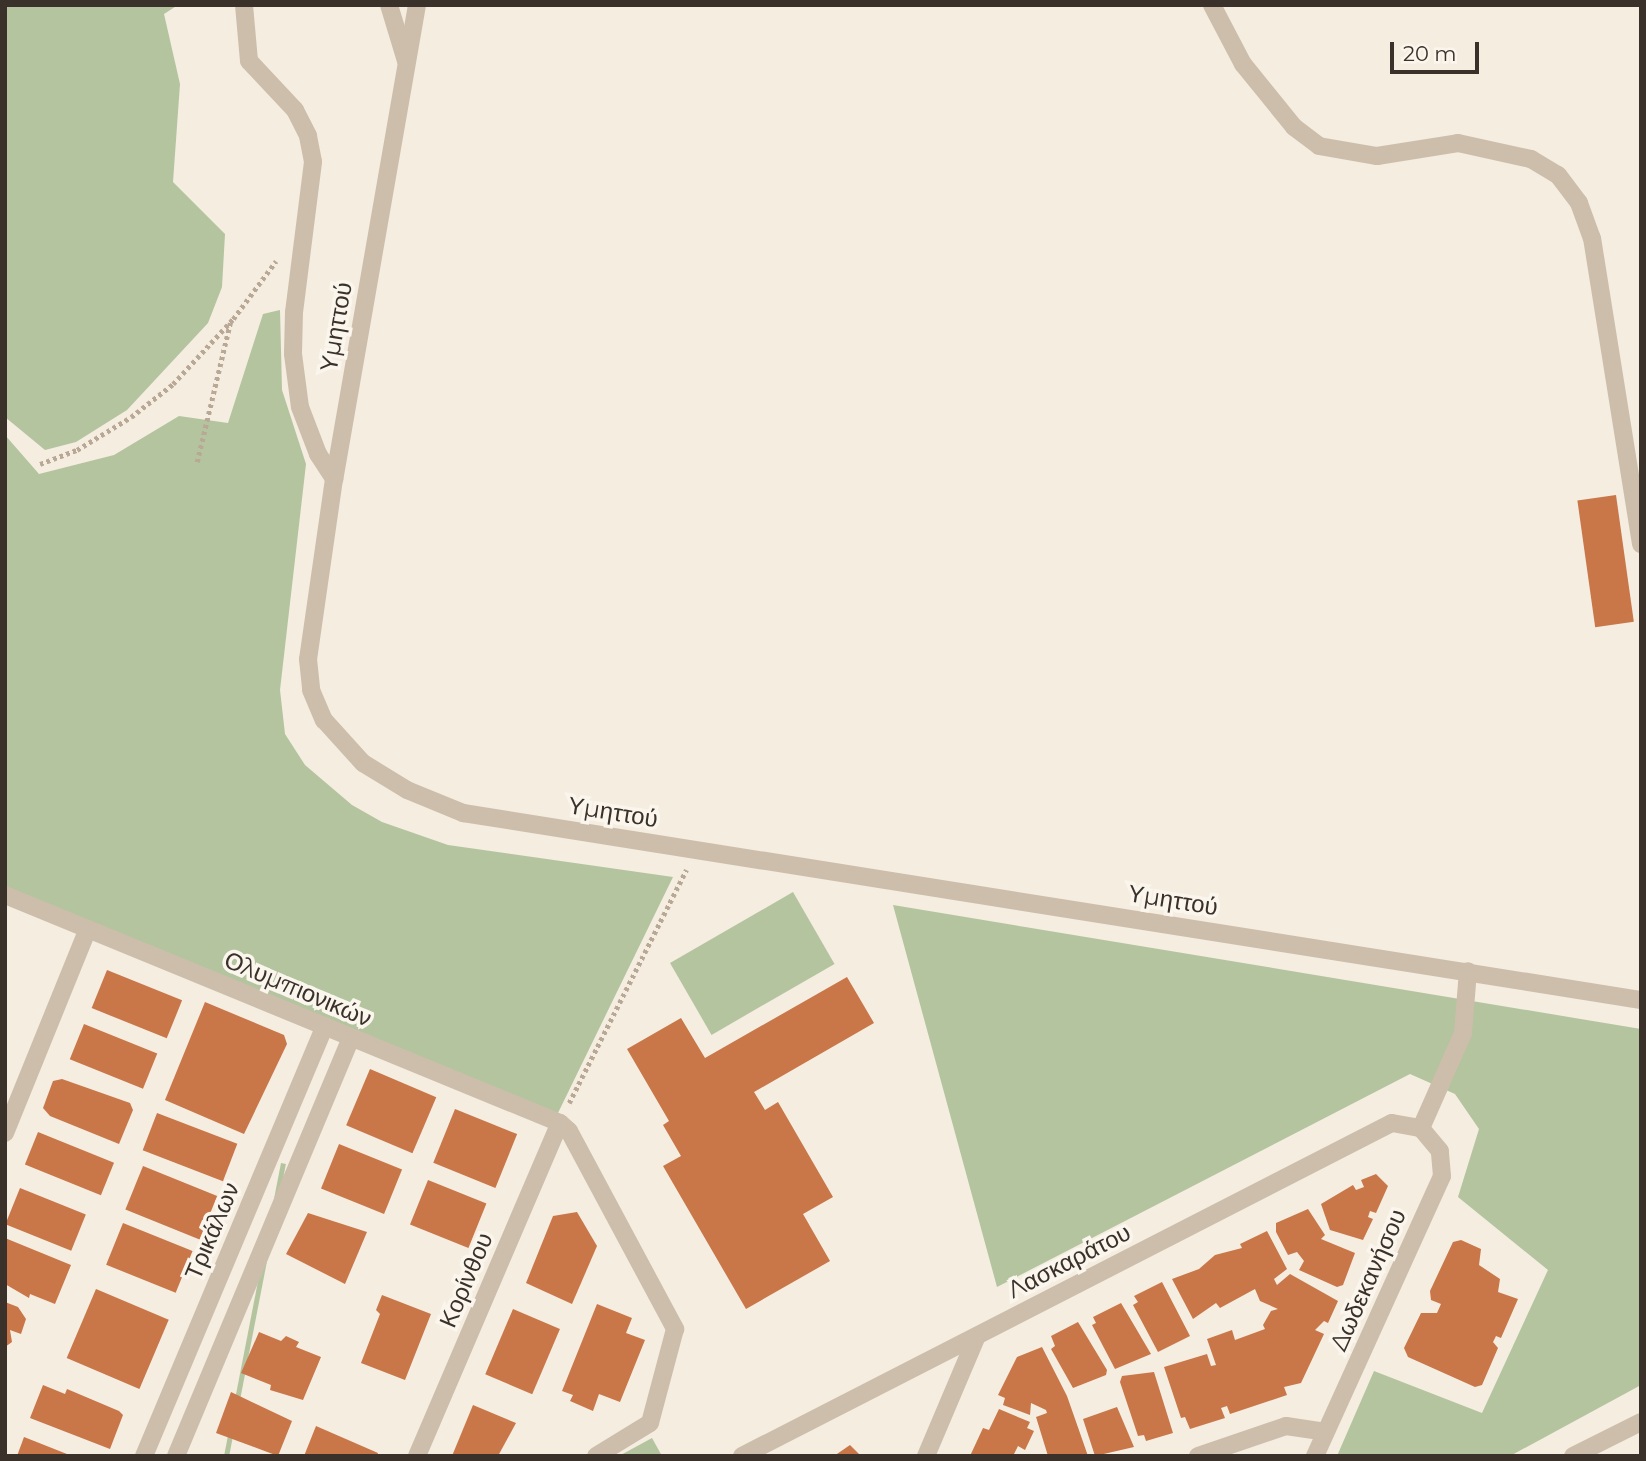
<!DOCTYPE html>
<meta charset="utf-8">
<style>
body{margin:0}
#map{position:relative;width:1646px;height:1461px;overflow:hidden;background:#f4ede0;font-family:Montserrat,sans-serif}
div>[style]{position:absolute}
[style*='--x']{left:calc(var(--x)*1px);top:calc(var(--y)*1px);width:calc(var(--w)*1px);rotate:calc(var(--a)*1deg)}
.green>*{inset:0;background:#b3c49f;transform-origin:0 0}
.building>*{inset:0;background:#c97649;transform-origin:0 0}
.path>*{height:4.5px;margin-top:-2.25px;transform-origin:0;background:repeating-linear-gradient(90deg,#b9a895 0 3.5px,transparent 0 7px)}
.minor>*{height:18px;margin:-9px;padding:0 9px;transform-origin:9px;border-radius:9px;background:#cdbeab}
span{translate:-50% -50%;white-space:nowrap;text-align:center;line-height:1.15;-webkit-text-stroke:7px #fbf6ed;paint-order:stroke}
.street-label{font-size:24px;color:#3a312a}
.frame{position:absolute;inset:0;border:7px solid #3a312a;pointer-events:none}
.scale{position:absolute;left:1390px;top:42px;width:89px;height:32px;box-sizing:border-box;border:4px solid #3a312a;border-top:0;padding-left:9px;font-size:21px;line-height:24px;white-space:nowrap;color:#3a312a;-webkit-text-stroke:5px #fbf6ed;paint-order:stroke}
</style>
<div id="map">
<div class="green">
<div style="clip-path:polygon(5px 5px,178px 5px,164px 14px,180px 84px,173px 182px,225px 234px,222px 287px,208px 323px,127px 410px,76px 442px,45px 450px,5px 417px)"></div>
<div style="clip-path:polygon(280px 310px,282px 390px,306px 464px,280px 690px,285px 734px,305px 765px,352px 805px,382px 822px,448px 845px,673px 877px,557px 1115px,5px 888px,5px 435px,39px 474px,114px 455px,179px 416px,228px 423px,263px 314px)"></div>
<div style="left:793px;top:892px;width:83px;height:142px;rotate:60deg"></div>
<div style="clip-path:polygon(893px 905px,1641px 1029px,1641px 1385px,1510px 1456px,1337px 1456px,1374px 1371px,1482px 1413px,1548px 1270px,1458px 1197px,1479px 1129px,1455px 1094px,1410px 1074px,997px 1287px)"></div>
<div style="left:281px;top:1163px;width:5px;height:318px;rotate:11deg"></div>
<div style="clip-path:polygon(652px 1438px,662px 1456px,619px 1456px)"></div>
</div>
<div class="building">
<div style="left:1616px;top:495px;width:128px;height:39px;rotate:82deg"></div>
<div style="left:107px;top:970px;width:81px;height:41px;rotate:22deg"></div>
<div style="clip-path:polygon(847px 977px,874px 1023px,754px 1092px,765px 1110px,778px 1102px,833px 1197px,803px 1214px,830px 1261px,746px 1309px,663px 1166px,681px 1156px,663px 1125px,669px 1121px,627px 1049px,681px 1018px,705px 1058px)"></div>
<div style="clip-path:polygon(205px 1002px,284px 1035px,287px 1044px,244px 1134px,165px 1100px)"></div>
<div style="left:84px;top:1024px;width:79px;height:38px;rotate:22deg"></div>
<div style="left:370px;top:1069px;width:72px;height:61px;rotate:23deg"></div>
<div style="clip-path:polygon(62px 1079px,130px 1103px,133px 1110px,119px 1144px,50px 1116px,43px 1108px,53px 1081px)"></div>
<div style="left:455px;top:1109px;width:67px;height:58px;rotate:22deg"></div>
<div style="left:157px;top:1113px;width:86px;height:40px;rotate:21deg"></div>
<div style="left:38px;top:1132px;width:82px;height:35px;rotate:22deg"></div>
<div style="left:339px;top:1144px;width:68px;height:48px;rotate:22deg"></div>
<div style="left:143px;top:1166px;width:80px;height:47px;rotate:22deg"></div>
<div style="clip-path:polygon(1376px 1174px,1388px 1186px,1376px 1213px,1370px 1211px,1368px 1217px,1373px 1219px,1363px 1240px,1330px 1230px,1321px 1204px,1353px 1185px,1356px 1190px,1364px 1187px,1361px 1180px)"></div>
<div style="left:428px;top:1180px;width:63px;height:48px;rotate:22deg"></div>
<div style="left:20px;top:1188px;width:71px;height:39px;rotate:22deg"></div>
<div style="clip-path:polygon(1308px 1209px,1325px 1235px,1321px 1239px,1355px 1253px,1343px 1285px,1337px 1287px,1299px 1270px,1304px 1261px,1297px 1252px,1288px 1255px,1276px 1232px,1276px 1223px)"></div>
<div style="clip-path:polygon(577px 1212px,597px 1246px,572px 1304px,526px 1283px,553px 1216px)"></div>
<div style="clip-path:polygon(308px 1213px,367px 1232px,345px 1284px,286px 1254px)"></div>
<div style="left:123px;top:1223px;width:75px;height:45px;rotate:22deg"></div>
<div style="clip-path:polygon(1267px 1231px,1287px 1269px,1274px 1279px,1277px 1285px,1290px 1274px,1338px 1301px,1328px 1323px,1324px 1321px,1315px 1330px,1324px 1334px,1301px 1383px,1284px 1387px,1287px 1395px,1230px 1414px,1227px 1406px,1221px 1408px,1225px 1418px,1190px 1429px,1185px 1417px,1181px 1418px,1164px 1367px,1207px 1354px,1211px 1366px,1216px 1365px,1207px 1339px,1232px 1330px,1235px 1340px,1265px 1329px,1263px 1325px,1271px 1311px,1278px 1309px,1260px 1301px,1255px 1289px,1220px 1308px,1216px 1303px,1193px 1319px,1172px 1279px,1199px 1269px,1215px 1255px,1242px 1248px,1240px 1244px)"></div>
<div style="clip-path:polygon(5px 1238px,71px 1265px,55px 1304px,30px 1294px,29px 1298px,5px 1284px)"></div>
<div style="clip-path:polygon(1461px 1240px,1481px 1249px,1479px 1265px,1500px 1279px,1498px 1292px,1518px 1299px,1501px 1338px,1496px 1336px,1493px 1342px,1498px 1348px,1482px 1385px,1475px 1387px,1408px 1357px,1404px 1348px,1421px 1313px,1437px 1313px,1441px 1304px,1431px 1300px,1430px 1291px,1453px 1242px)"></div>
<div style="clip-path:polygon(1162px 1282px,1190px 1336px,1158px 1352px,1133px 1305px,1138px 1302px,1134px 1296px)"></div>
<div style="left:96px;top:1289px;width:79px;height:75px;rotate:23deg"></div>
<div style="clip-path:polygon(382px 1295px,431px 1314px,405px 1380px,361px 1363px,380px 1314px,376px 1310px)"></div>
<div style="clip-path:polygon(5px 1302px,18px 1307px,26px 1319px,21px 1334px,10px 1330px,12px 1342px,5px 1347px)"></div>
<div style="clip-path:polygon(1121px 1303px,1151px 1354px,1115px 1369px,1092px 1325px,1096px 1323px,1093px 1317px)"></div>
<div style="clip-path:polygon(597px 1304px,632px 1318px,626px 1333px,645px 1340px,620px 1402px,599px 1394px,593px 1411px,570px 1401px,573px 1395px,562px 1391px)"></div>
<div style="left:513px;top:1309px;width:51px;height:71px;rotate:23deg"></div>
<div style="clip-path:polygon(1078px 1322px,1107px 1370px,1106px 1375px,1073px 1388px,1051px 1349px,1055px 1346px,1051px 1336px)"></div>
<div style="clip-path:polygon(259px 1332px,281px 1341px,286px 1336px,299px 1342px,296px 1347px,321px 1357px,303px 1400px,270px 1390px,271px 1385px,241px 1373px)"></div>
<div style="clip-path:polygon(1042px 1347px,1067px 1396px,1088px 1456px,1048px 1456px,1036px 1417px,1047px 1413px,1046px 1410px,1031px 1403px,1030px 1415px,1003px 1405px,1005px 1398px,998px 1395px,1017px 1357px)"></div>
<div style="clip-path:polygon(1154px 1372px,1173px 1433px,1146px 1441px,1144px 1435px,1138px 1436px,1120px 1382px,1122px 1376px)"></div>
<div style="clip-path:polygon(43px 1385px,65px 1394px,67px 1389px,119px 1411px,123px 1415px,110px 1449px,30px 1418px)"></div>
<div style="clip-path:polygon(231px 1392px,292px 1421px,278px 1456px,216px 1433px)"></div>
<div style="clip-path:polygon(473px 1405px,516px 1423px,498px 1456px,452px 1456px)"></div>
<div style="clip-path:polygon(1117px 1407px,1134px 1447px,1095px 1456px,1083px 1419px)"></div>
<div style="clip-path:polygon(999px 1409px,1030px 1422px,1027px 1428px,1034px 1431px,1025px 1450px,1018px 1446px,1013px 1456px,970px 1456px,983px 1428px,989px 1430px)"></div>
<div style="clip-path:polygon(316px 1426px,378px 1453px,377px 1456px,304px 1456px)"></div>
<div style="clip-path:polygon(24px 1437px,72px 1456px,17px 1456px)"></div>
<div style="clip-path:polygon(850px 1445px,861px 1456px,834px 1456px)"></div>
</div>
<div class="path">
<div style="--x:197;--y:462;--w:143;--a:-76.6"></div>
<div style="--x:40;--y:464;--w:40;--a:-21"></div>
<div style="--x:77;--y:450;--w:63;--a:-31.4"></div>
<div style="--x:131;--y:417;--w:53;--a:-38.2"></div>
<div style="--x:173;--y:384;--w:88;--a:-47.3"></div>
<div style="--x:233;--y:319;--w:72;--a:-53.4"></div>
<div style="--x:569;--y:1103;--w:261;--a:-63.3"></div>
</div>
<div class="minor">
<div style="--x:244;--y:5;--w:56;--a:84.9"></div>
<div style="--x:249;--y:61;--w:67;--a:46.8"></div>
<div style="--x:295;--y:110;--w:29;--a:63"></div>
<div style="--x:308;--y:136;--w:26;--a:79"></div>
<div style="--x:313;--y:162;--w:151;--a:97.2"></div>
<div style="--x:294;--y:312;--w:42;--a:91.4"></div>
<div style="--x:293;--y:354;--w:53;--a:82.5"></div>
<div style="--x:300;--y:407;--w:50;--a:69"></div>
<div style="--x:318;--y:454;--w:30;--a:57"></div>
<div style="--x:389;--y:5;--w:59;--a:73.1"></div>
<div style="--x:417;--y:5;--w:481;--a:99.9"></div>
<div style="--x:334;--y:479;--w:182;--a:98.2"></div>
<div style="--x:308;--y:659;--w:31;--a:84"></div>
<div style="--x:311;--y:690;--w:33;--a:67"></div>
<div style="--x:324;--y:720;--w:58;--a:47.8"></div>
<div style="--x:363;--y:763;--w:52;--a:31.5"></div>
<div style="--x:407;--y:790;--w:61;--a:22.3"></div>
<div style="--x:463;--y:813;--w:1193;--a:9.02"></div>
<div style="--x:1212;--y:5;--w:67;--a:62.3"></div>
<div style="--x:1243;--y:64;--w:81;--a:51"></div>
<div style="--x:1294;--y:127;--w:31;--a:37"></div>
<div style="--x:1319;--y:146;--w:59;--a:9.8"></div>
<div style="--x:1377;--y:156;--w:82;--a:-9.1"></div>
<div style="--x:1458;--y:143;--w:75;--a:12.4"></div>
<div style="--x:1531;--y:159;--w:31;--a:31"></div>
<div style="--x:1558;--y:175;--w:35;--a:53"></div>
<div style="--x:1579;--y:203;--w:37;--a:70"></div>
<div style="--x:1592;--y:238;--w:310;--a:80.9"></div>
<div style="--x:5;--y:895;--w:600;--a:22.33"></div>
<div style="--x:560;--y:1123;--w:12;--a:42"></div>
<div style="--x:569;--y:1131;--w:225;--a:61.8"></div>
<div style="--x:675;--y:1329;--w:97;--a:104.9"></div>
<div style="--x:650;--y:1423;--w:63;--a:148.6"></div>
<div style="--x:1421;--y:1128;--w:104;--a:-66.1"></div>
<div style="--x:1463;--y:1033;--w:62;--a:-85.4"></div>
<div style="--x:5;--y:1133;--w:220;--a:-67.9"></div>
<div style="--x:144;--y:1456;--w:467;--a:-67.2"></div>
<div style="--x:176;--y:1456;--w:454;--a:-67.3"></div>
<div style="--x:417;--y:1456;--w:362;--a:-66.8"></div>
<div style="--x:742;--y:1456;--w:730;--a:-27.13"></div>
<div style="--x:1392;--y:1123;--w:29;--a:10"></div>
<div style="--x:926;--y:1456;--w:130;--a:-67"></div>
<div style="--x:1198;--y:1456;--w:93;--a:-18.8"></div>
<div style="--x:1286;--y:1426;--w:40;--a:8.5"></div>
<div style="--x:1315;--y:1456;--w:307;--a:-65.6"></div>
<div style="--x:1442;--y:1176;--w:25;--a:-95"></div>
<div style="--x:1440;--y:1151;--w:30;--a:-130"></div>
<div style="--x:1573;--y:1456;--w:76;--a:-26.6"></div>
</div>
<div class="street-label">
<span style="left:336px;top:327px;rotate:-80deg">Υμηττού</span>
<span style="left:613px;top:812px;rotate:9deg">Υμηττού</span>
<span style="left:1173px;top:900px;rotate:9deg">Υμηττού</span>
<span style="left:298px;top:989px;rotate:23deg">Ολυμπιονικών</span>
<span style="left:212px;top:1231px;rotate:-67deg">Τρικάλων</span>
<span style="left:1069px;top:1261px;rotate:-27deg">Λασκαράτου</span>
<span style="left:466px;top:1280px;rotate:-67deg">Κορίνθου</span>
<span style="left:1368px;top:1280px;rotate:-66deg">Δωδεκανήσου</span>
</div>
<div class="frame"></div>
<div class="scale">20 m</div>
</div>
